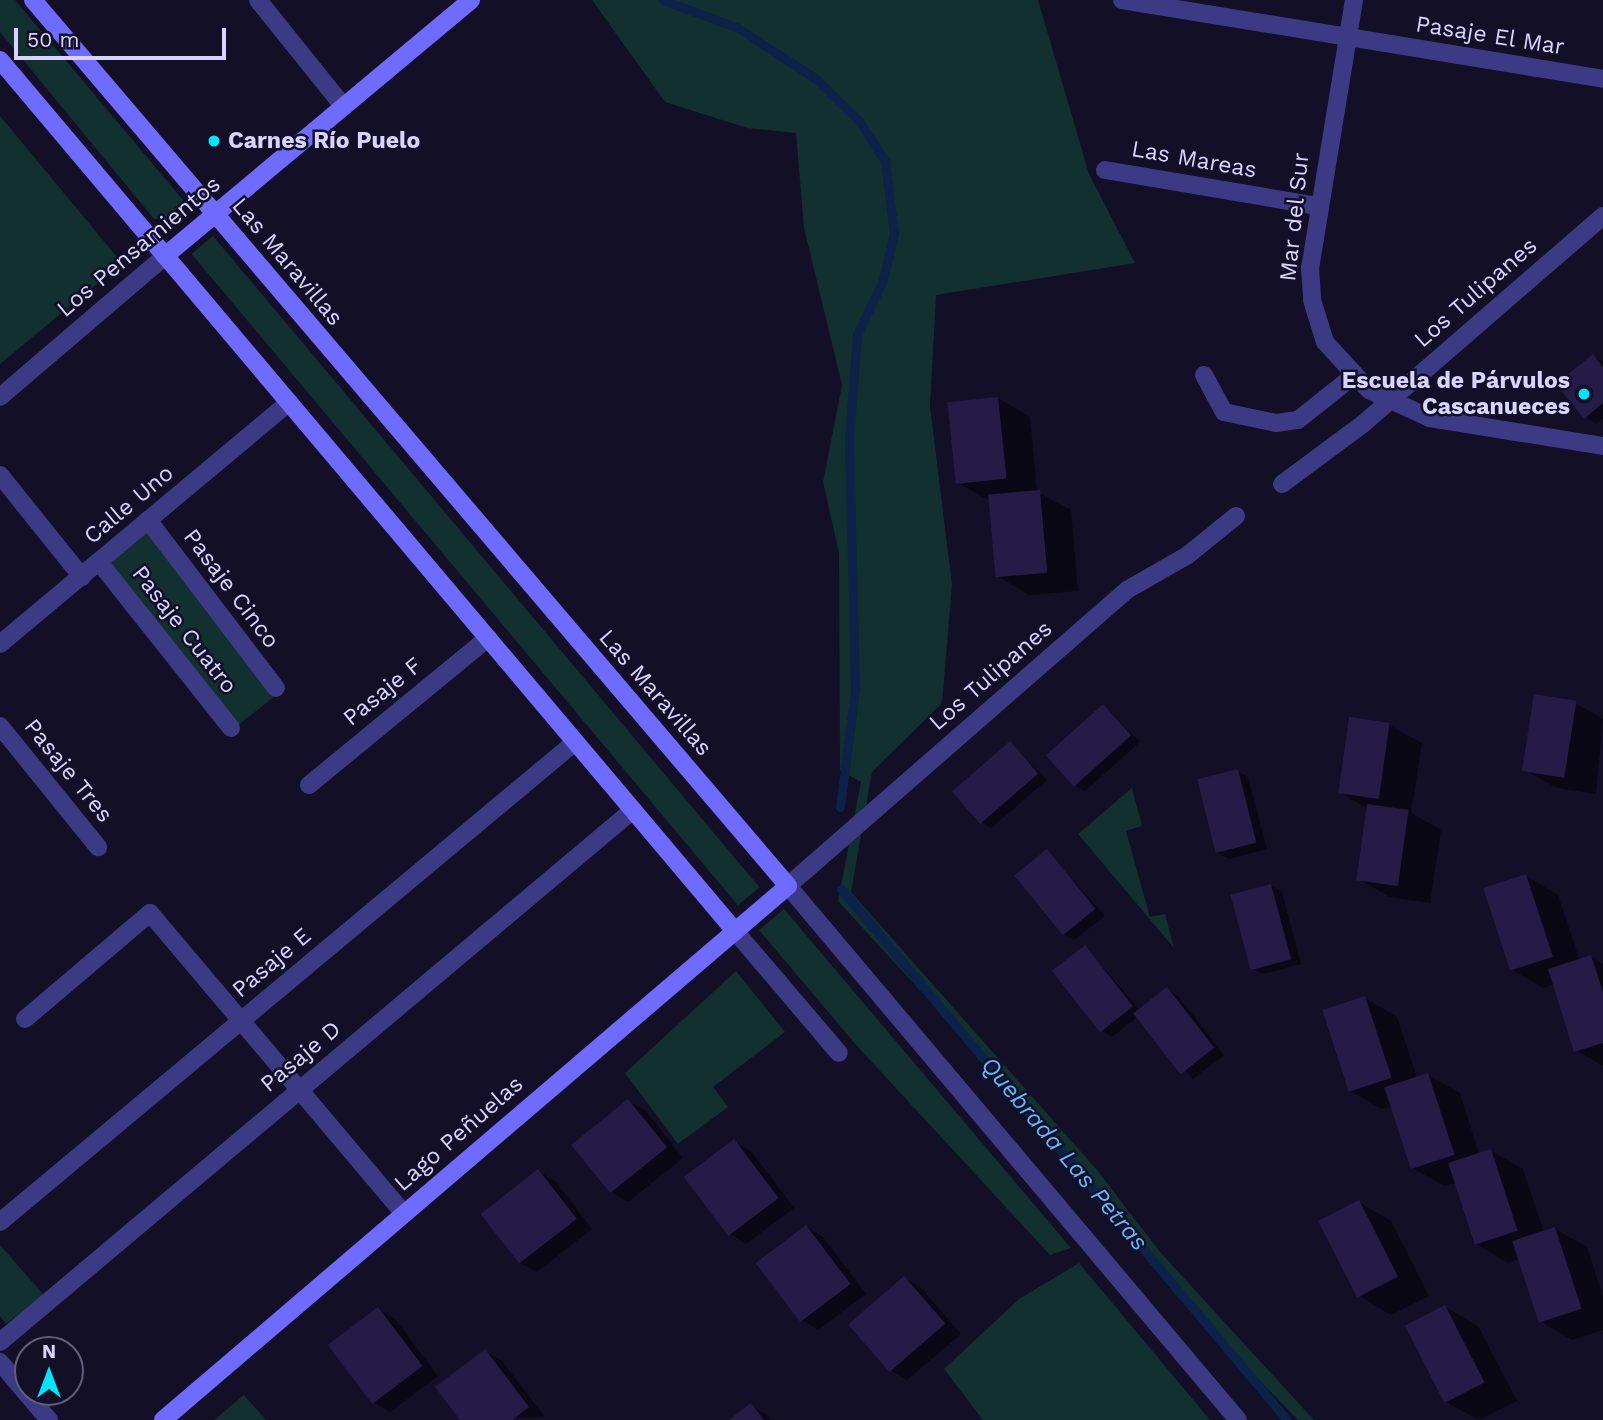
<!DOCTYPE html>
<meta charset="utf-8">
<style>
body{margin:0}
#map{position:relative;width:1603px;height:1420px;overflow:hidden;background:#130f26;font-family:"Work Sans",sans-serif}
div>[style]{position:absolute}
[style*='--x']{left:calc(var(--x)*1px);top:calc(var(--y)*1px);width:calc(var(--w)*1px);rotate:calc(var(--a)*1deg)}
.green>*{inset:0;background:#12302f;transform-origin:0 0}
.shadow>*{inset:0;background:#0007}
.stream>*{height:9px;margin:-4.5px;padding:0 4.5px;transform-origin:4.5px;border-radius:4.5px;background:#0c2248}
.building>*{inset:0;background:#241b47;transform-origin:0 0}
.street>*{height:18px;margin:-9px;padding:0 9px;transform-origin:9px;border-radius:9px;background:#3d3a85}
.secondary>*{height:18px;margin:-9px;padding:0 9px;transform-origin:9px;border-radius:9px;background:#6f6bff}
.dots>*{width:19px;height:19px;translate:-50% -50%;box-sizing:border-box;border:4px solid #130f26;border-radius:50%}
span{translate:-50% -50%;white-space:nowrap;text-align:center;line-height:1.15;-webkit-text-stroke:5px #130f26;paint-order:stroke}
.street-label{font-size:23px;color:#d9d4ff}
.poi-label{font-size:23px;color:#d9d4ff;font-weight:700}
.left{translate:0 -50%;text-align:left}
.right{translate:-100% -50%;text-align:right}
.water-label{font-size:24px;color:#62b6ff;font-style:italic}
.north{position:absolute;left:14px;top:1336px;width:70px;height:70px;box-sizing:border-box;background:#130f26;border:2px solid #625e7d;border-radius:50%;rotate:0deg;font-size:19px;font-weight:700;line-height:28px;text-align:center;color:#d9d4ff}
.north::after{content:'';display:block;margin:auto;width:24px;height:32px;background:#00e5ff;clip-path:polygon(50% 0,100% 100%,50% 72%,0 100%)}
.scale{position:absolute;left:14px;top:28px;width:212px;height:32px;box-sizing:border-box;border:4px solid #d9d4ff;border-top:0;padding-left:9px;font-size:21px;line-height:24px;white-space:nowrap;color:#d9d4ff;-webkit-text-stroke:5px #130f26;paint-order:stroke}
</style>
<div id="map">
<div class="green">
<div style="clip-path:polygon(0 0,15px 0,183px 200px,177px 217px,154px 219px,0 32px)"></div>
<div style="clip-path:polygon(592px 0,1038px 0,1089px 174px,1135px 263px,936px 295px,930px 406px,952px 585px,942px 703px,872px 772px,851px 892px,1097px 1170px,1160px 1252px,1314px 1420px,1298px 1420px,1175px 1294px,1006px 1084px,838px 901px,861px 782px,840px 770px,839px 553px,823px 482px,842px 385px,804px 228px,796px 133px,747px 128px,665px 102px)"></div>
<div style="clip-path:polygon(0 116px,122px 263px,0 364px)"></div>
<div style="left:213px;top:236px;width:850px;height:28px;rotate:50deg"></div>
<div style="left:146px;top:528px;width:212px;height:54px;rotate:52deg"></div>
<div style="clip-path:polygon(1132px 788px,1142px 826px,1126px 831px,1150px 917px,1165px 914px,1174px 948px,1078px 834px)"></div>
<div style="clip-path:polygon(784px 909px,1071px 1248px,1050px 1255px,857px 1046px,759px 930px)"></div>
<div style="clip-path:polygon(736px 971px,785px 1032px,713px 1087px,728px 1107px,678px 1144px,625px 1073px)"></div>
<div style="clip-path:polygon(0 1245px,44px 1295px,6px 1324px,0 1316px)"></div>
<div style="clip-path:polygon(1079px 1263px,1210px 1420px,983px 1420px,944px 1369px,1019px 1299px)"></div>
<div style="clip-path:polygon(244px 1395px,266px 1420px,214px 1420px)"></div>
</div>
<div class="shadow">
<div style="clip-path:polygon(1593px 356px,1603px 362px,1603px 418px,1596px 424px,1586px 417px)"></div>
<div style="clip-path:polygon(998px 398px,1030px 417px,1037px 492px,1071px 510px,1078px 591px,1029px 595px,997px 576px,990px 501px,956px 482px)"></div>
<div style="clip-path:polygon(1575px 703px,1603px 719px,1596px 794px,1557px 788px,1525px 770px)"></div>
<div style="clip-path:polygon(1104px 706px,1140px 742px,1085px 791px,1074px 785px)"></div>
<div style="clip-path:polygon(1389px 725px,1422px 743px,1411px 813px,1441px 830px,1430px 903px,1390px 897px,1358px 879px,1368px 809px,1339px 792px)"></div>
<div style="clip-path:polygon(1010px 743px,1047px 780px,991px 828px,980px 821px)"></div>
<div style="clip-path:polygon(1237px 771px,1248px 777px,1267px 849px,1229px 859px,1218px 853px)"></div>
<div style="clip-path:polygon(1047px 851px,1105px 916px,1074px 940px,1063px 934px)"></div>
<div style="clip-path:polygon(1526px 876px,1558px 895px,1580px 961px,1591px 957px,1603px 964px,1603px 1066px,1576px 1050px,1555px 984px,1543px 988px,1511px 969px)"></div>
<div style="clip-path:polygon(1271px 886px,1282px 892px,1301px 964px,1262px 974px,1251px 968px)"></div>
<div style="clip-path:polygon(1085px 947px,1140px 1010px,1167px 989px,1178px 996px,1224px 1055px,1193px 1079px,1138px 1016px,1112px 1037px,1101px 1030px)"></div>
<div style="clip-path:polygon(1365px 998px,1397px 1017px,1417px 1078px,1428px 1075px,1460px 1093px,1479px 1154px,1491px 1151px,1523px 1169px,1544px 1232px,1555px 1229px,1587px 1247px,1603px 1297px,1603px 1330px,1572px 1340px,1540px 1321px,1519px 1259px,1508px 1263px,1476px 1244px,1456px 1183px,1445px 1186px,1412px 1168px,1393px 1106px,1382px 1109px,1350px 1091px)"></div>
<div style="clip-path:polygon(628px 1101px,645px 1110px,683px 1158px,628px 1202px,612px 1192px,573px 1145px)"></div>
<div style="clip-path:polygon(734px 1141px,751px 1151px,794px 1208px,746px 1244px,730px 1234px)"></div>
<div style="clip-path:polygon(539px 1172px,555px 1181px,592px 1229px,537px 1272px,520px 1263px)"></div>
<div style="clip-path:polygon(1359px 1202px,1391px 1221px,1429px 1296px,1391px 1315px,1359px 1296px)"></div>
<div style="clip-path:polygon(807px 1227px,823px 1237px,866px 1294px,818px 1330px,802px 1320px)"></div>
<div style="clip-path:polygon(904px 1278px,921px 1288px,961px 1334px,907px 1380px,890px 1370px)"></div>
<div style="clip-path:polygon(1445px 1307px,1478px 1326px,1517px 1401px,1479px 1420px,1446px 1402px)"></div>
<div style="clip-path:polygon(378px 1309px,395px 1319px,438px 1376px,390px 1412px,373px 1402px,330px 1345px)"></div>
<div style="clip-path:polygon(485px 1351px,502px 1361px,545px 1417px,462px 1420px)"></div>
<div style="clip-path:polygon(751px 1406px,768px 1415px,771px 1420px,732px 1420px)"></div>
</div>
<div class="stream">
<div style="--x:663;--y:0;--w:80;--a:20.5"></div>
<div style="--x:738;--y:28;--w:92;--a:33"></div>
<div style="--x:815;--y:78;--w:62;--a:44.3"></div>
<div style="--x:859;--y:121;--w:48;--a:57"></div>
<div style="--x:885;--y:161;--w:73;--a:82.9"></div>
<div style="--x:894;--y:233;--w:48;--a:103.2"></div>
<div style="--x:883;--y:280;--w:61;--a:115.3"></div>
<div style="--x:857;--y:335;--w:105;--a:94.4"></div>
<div style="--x:849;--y:440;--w:250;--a:88.6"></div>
<div style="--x:855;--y:690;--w:118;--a:97.3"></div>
<div style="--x:841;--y:889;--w:693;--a:49.97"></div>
</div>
<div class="building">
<div style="clip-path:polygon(1593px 354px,1603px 367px,1603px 403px,1584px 419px,1556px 384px)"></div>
<div style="left:998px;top:397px;width:82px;height:51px;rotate:84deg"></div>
<div style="left:1040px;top:490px;width:83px;height:52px;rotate:85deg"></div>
<div style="left:1534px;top:694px;width:43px;height:78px;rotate:9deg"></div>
<div style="left:1103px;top:704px;width:42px;height:77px;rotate:48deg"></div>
<div style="left:1349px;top:717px;width:41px;height:77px;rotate:8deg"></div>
<div style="left:1010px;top:741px;width:43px;height:77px;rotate:49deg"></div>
<div style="left:1238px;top:769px;width:76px;height:42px;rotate:76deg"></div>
<div style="left:1367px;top:804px;width:42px;height:77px;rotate:8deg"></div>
<div style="left:1047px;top:849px;width:77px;height:42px;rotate:51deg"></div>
<div style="left:1526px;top:874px;width:87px;height:45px;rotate:72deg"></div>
<div style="left:1271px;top:884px;width:78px;height:42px;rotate:75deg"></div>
<div style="left:1085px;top:945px;width:78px;height:42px;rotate:52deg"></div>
<div style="clip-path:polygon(1591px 955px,1603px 992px,1603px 1043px,1574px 1052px,1548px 969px)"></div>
<div style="left:1167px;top:987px;width:77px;height:43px;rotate:52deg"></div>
<div style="left:1365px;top:996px;width:86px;height:45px;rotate:72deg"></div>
<div style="left:1428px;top:1073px;width:86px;height:46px;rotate:72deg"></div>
<div style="left:628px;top:1099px;width:62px;height:73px;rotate:51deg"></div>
<div style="left:734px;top:1139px;width:74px;height:63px;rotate:53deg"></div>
<div style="left:1491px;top:1149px;width:86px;height:45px;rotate:72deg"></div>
<div style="left:538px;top:1169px;width:63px;height:73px;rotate:52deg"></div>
<div style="left:1359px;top:1200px;width:86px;height:46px;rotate:63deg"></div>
<div style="left:806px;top:1225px;width:74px;height:63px;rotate:53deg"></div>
<div style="left:1555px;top:1227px;width:86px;height:45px;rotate:72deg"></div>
<div style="left:904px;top:1276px;width:63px;height:74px;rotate:49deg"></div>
<div style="left:1445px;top:1305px;width:87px;height:45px;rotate:63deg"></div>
<div style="left:378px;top:1307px;width:74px;height:63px;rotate:53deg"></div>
<div style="clip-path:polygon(485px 1349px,529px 1407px,512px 1420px,460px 1420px,435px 1387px)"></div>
<div style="clip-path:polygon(751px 1403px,764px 1420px,729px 1420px)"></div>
</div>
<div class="street">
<div style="--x:258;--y:0;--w:137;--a:51.2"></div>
<div style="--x:1122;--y:0;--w:487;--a:9.3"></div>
<div style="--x:1354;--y:0;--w:272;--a:99.3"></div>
<div style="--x:1310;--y:268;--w:32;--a:86"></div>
<div style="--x:1312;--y:300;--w:44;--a:72.8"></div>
<div style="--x:1325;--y:342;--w:65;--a:47.5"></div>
<div style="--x:1369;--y:390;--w:67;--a:24.7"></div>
<div style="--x:1430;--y:418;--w:175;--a:9.2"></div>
<div style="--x:1105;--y:170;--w:216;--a:9.6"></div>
<div style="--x:1204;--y:375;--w:42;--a:61.6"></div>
<div style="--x:1224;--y:412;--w:53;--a:11.9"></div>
<div style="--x:1276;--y:423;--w:22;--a:-8"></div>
<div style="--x:1298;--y:420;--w:69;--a:-38.5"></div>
<div style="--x:0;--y:397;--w:217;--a:-40.5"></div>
<div style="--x:0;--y:475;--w:131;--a:51.2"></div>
<div style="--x:1282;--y:484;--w:102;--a:-36.6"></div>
<div style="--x:1364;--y:423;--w:316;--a:-40.9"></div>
<div style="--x:1236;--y:516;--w:62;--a:140.9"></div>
<div style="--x:1188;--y:555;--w:70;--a:150.2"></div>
<div style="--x:1127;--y:590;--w:450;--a:138.9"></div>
<div style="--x:788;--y:886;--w:698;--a:49.88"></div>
<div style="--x:148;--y:520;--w:211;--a:52.7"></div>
<div style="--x:99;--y:562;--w:212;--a:51.5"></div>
<div style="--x:0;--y:644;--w:377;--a:-39.9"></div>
<div style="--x:0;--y:726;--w:156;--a:51"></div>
<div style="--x:309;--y:785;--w:232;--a:-39.4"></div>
<div style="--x:735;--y:931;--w:160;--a:49.6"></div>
<div style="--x:25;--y:1019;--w:164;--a:-40.3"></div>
<div style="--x:150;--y:913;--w:394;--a:49.8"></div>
<div style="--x:0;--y:1222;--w:749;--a:-39.85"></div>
<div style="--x:0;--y:1342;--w:827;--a:-40.05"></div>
<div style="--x:0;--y:1362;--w:76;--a:49.8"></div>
</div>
<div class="secondary">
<div style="--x:33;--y:0;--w:1164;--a:49.56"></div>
<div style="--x:788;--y:886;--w:822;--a:139.49"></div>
<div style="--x:0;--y:60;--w:1140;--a:49.84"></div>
<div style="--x:165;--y:256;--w:399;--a:-39.9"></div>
</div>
<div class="dots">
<div style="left:214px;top:141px;background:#00e5ff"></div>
<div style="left:1584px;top:394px;background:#00e5ff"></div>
</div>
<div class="street-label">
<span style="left:1490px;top:36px;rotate:9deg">Pasaje El Mar</span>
<span style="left:1194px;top:160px;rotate:10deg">Las Mareas</span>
<span style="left:1295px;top:217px;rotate:-84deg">Mar del Sur</span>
<span style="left:139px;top:247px;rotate:-40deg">Los Pensamientos</span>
<span style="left:287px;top:262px;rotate:50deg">Las Maravillas</span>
<span style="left:1476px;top:293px;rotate:-41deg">Los Tulipanes</span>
<span style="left:129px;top:505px;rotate:-40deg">Calle Uno</span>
<span style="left:231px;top:589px;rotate:53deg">Pasaje Cinco</span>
<span style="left:184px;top:630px;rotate:52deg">Pasaje Cuatro</span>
<span style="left:991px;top:676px;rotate:-41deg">Los Tulipanes</span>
<span style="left:383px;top:692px;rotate:-39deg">Pasaje F</span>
<span style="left:655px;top:693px;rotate:49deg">Las Maravillas</span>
<span style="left:68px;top:771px;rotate:51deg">Pasaje Tres</span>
<span style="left:272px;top:963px;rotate:-40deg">Pasaje E</span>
<span style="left:301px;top:1057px;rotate:-40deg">Pasaje D</span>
<span style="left:459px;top:1134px;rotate:-41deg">Lago Peñuelas</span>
</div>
<div class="poi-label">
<span class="left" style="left:228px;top:141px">Carnes Río Puelo</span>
<span class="right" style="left:1570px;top:394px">Escuela de Párvulos<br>Cascanueces</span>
</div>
<div class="water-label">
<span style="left:1064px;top:1154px;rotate:50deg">Quebrada Las Petras</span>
</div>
<div class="north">N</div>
<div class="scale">50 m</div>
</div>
